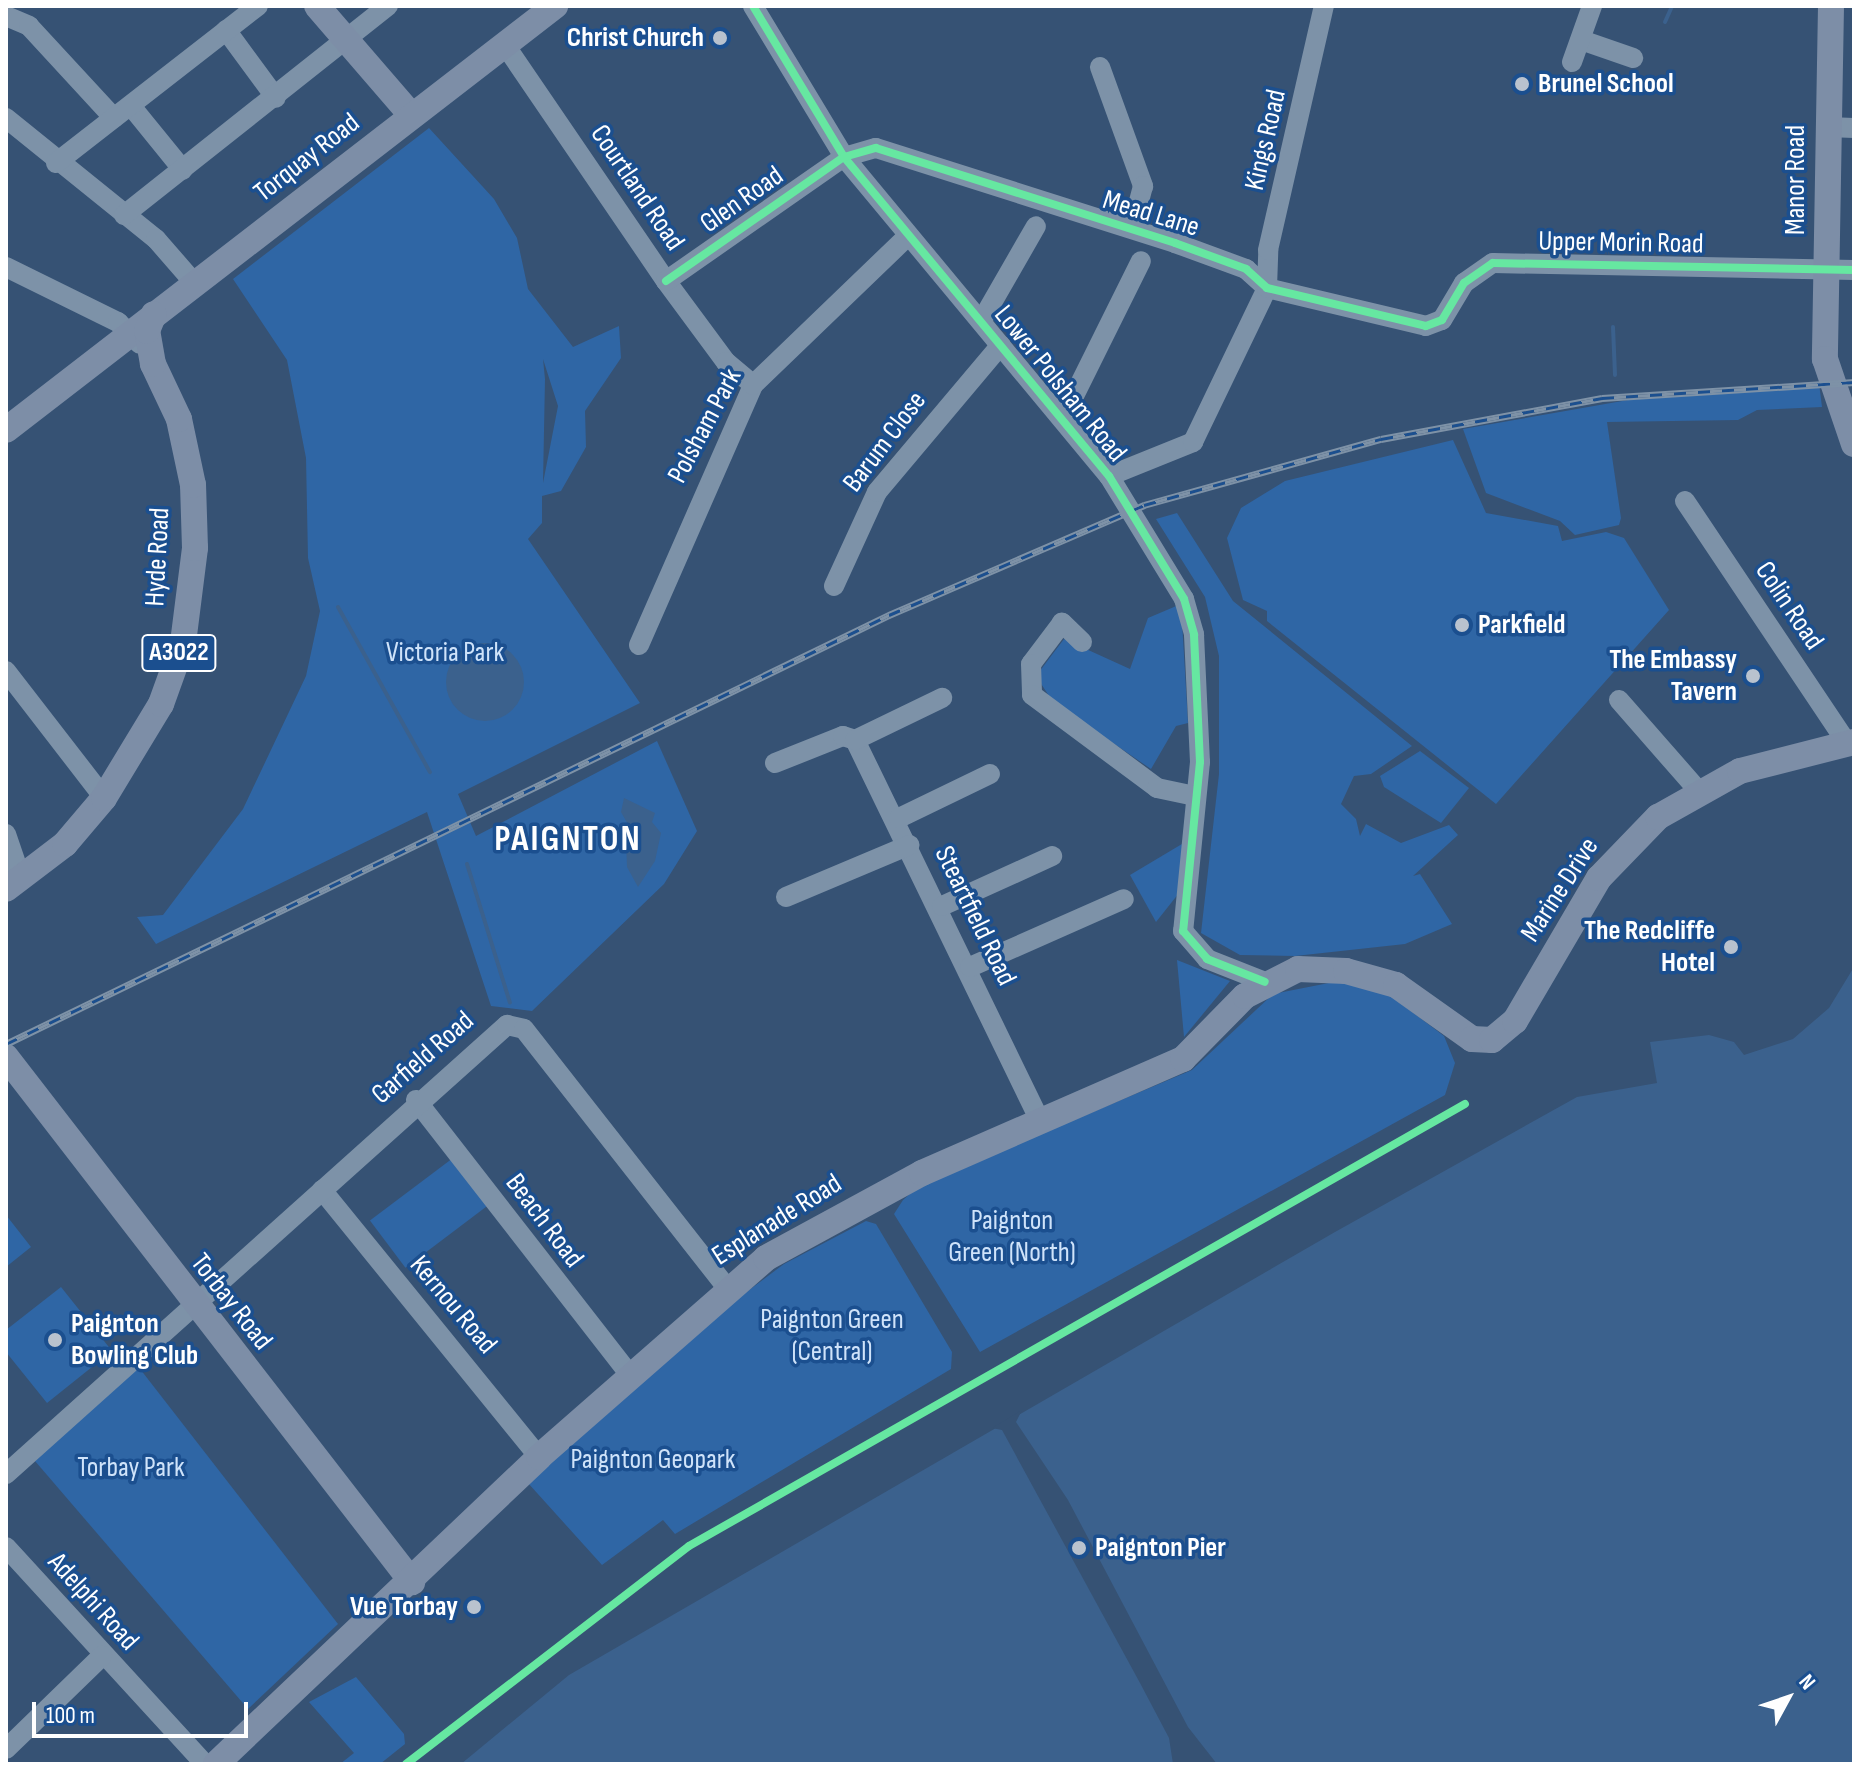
<!DOCTYPE html>
<style>
body{margin:0}
#map{position:relative;width:1860px;height:1770px;overflow:hidden;background:#365274;font-family:"Sofia Sans Condensed",sans-serif}
div>[style]{position:absolute}
[style*='--x']{left:calc(var(--x)*1px);top:calc(var(--y)*1px);width:calc(var(--w)*1px);rotate:calc(var(--a)*1deg)}
.green>*{inset:0;background:#2f66a5;transform-origin:0 0}
.water>*{inset:0;background:#3b618d}
.round{border-radius:50%}
.pier>*{inset:0;background:#365274}
.stream>*{height:4px;margin:-2px;padding:0 2px;transform-origin:2px;border-radius:2px;background:#3b618d}
.minor>*{height:20px;margin:-10px;padding:0 10px;transform-origin:10px;border-radius:10px;background:#7d92a8}
.major>*{height:26px;margin:-13px;padding:0 13px;transform-origin:13px;border-radius:13px;background:#7d8ea7}
.rail>*{height:7px;margin-top:-3.5px;transform-origin:0;background:repeating-linear-gradient(90deg,#1b4f8f 0 12px,#7e92a7 0 24px);box-sizing:border-box;border-block:2px solid #7e92a7}
.cycleway>*{height:8px;margin:-4px;padding:0 4px;transform-origin:4px;border-radius:4px;background:#66e7a1}
.dots>*{width:22px;height:22px;translate:-50% -50%;box-sizing:border-box;border:4px solid #1b4f8f;border-radius:50%}
span{translate:-50% -50%;white-space:nowrap;text-align:center;line-height:1.15;-webkit-text-stroke:7px #1b4f8f;paint-order:stroke}
.shield-label span{padding:2px 6px;background:#1b4f8f;border:2px solid;border-radius:6px;-webkit-text-stroke-width:0}
.shield-label{font-size:26px;color:#fff;font-weight:700}
.poi-label{font-size:28px;color:#fff;font-weight:700}
.right{translate:-100% -50%;text-align:right}
.left{translate:0 -50%;text-align:left}
.street-label{font-size:28px;color:#fff}
.park-label{font-size:28px;color:#cfe3fa}
.district-label{font-size:36px;color:#fff;font-weight:700;letter-spacing:2px}
.frame{position:absolute;inset:0;border:8px solid #fff;pointer-events:none}
.north{position:absolute;left:1748px;top:1658px;width:80px;height:80px;-webkit-text-stroke:6px #1b4f8f;paint-order:stroke;rotate:50deg;font-size:22px;font-weight:700;line-height:32px;text-align:center;color:#fff}
.north::after{content:'';display:block;margin:auto;width:28px;height:36px;background:#fff;clip-path:polygon(50% 0,100% 100%,50% 72%,0 100%)}
.scale{position:absolute;left:32px;top:1702px;width:216px;height:36px;box-sizing:border-box;border:4px solid #fff;border-top:0;padding-left:10px;font-size:24px;line-height:28px;white-space:nowrap;color:#fff;-webkit-text-stroke:6px #1b4f8f;paint-order:stroke}
</style>
<div id="map">
<div class="green">
<div style="clip-path:polygon(evenodd,429px 128px,494px 199px,517px 238px,528px 289px,573px 347px,619px 326px,621px 358px,585px 411px,586px 447px,561px 491px,542px 496px,542px 523px,528px 539px,640px 703px,458px 794px,476px 836px,657px 741px,697px 831px,664px 884px,532px 1011px,491px 1006px,427px 812px,156px 944px,137px 917px,163px 915px,243px 809px,306px 676px,320px 611px,308px 558px,306px 458px,287px 360px,233px 279px,429px 128px,543px 359px,558px 406px,543px 483px,545px 379px,543px 359px)"></div>
<div style="clip-path:polygon(1819px 383px,1822px 407px,1757px 410px,1738px 420px,1607px 422px,1621px 518px,1619px 525px,1575px 535px,1560px 521px,1486px 493px,1463px 429px,1628px 400px)"></div>
<div style="clip-path:polygon(1453px 440px,1486px 513px,1558px 526px,1562px 541px,1606px 532px,1624px 538px,1669px 610px,1496px 804px,1267px 621px,1267px 611px,1243px 600px,1227px 538px,1241px 508px,1285px 481px)"></div>
<div style="clip-path:polygon(1177px 513px,1233px 601px,1412px 746px,1371px 774px,1354px 776px,1341px 804px,1356px 819px,1360px 836px,1366px 824px,1401px 843px,1449px 825px,1458px 835px,1413px 876px,1420px 874px,1452px 924px,1405px 944px,1295px 956px,1240px 955px,1201px 933px,1219px 774px,1219px 656px,1205px 597px,1156px 519px)"></div>
<div style="clip-path:polygon(1181px 604px,1188px 723px,1176px 726px,1151px 769px,1053px 702px,1036px 676px,1064px 639px,1130px 669px,1148px 618px)"></div>
<div style="clip-path:polygon(1420px 751px,1469px 788px,1441px 823px,1384px 787px,1380px 776px)"></div>
<div style="clip-path:polygon(1187px 841px,1179px 893px,1156px 922px,1130px 875px)"></div>
<div style="clip-path:polygon(1177px 960px,1230px 981px,1184px 1037px)"></div>
<div style="clip-path:polygon(1339px 981px,1387px 993px,1444px 1036px,1455px 1063px,1445px 1095px,980px 1352px,894px 1214px,903px 1200px,920px 1185px,1192px 1070px,1273px 994px)"></div>
<div style="left:453px;top:1158px;width:59px;height:104px;rotate:53deg"></div>
<div style="clip-path:polygon(6px 1215px,31px 1247px,6px 1267px)"></div>
<div style="clip-path:polygon(866px 1221px,876px 1224px,952px 1352px,951px 1369px,675px 1534px,663px 1520px,602px 1565px,528px 1483px,737px 1299px,784px 1264px)"></div>
<div style="clip-path:polygon(61px 1287px,112px 1351px,47px 1403px,6px 1352px,6px 1330px)"></div>
<div style="clip-path:polygon(137px 1365px,338px 1624px,248px 1709px,35px 1461px)"></div>
<div style="clip-path:polygon(356px 1677px,404px 1734px,405px 1744px,380px 1764px,340px 1764px,354px 1753px,309px 1702px)"></div>
</div>
<div class="water">
<div class="round" style="left:446px;top:643px;width:78px;height:78px"></div>
<div style="clip-path:polygon(624px 798px,655px 813px,652px 822px,661px 833px,655px 861px,638px 887px,627px 867px,626px 843px,634px 835px,621px 812px)"></div>
<div style="clip-path:polygon(1854px 967px,1854px 1764px,461px 1764px,569px 1675px,1335px 1232px,1577px 1097px,1657px 1083px,1650px 1042px,1709px 1035px,1734px 1042px,1744px 1055px,1793px 1039px,1829px 1008px)"></div>
</div>
<div class="pier">
<div style="clip-path:polygon(1022px 1410px,1016px 1422px,1068px 1500px,1188px 1727px,1217px 1764px,1173px 1764px,1169px 1738px,1140px 1683px,1002px 1430px,992px 1428px)"></div>
</div>
<div class="stream">
<div style="--x:1665;--y:22;--w:17;--a:-66"></div>
<div style="--x:1613;--y:327;--w:48;--a:87.6"></div>
<div style="--x:338;--y:607;--w:189;--a:60.9"></div>
<div style="--x:467;--y:864;--w:145;--a:72.8"></div>
</div>
<div class="minor">
<div style="--x:753;--y:6;--w:176;--a:58.9"></div>
<div style="--x:844;--y:157;--w:415;--a:50.3"></div>
<div style="--x:1109;--y:476;--w:144;--a:58.6"></div>
<div style="--x:1184;--y:599;--w:37;--a:74"></div>
<div style="--x:1194;--y:635;--w:127;--a:87.3"></div>
<div style="--x:1200;--y:762;--w:170;--a:95.7"></div>
<div style="--x:1183;--y:931;--w:37;--a:49"></div>
<div style="--x:1207;--y:959;--w:62;--a:21.6"></div>
<div style="--x:6;--y:16;--w:25;--a:23"></div>
<div style="--x:29;--y:26;--w:125;--a:47.3"></div>
<div style="--x:226;--y:30;--w:84;--a:53.7"></div>
<div style="--x:1584;--y:41;--w:52;--a:19.1"></div>
<div style="--x:505;--y:45;--w:286;--a:55.7"></div>
<div style="--x:666;--y:281;--w:101;--a:53.5"></div>
<div style="--x:726;--y:362;--w:35;--a:40"></div>
<div style="--x:1572;--y:62;--w:59;--a:-70.3"></div>
<div style="--x:1100;--y:67;--w:127;--a:70.1"></div>
<div style="--x:1143;--y:186;--w:43;--a:104.7"></div>
<div style="--x:131;--y:106;--w:82;--a:50.9"></div>
<div style="--x:6;--y:118;--w:193;--a:38.9"></div>
<div style="--x:156;--y:239;--w:61;--a:49"></div>
<div style="--x:1828;--y:127;--w:26;--a:2"></div>
<div style="--x:56;--y:163;--w:256;--a:-37.9"></div>
<div style="--x:124;--y:215;--w:337;--a:-38.4"></div>
<div style="--x:6;--y:267;--w:125;--a:26.2"></div>
<div style="--x:118;--y:322;--w:31;--a:45"></div>
<div style="--x:666;--y:281;--w:217;--a:-34.9"></div>
<div style="--x:844;--y:157;--w:33;--a:-16"></div>
<div style="--x:876;--y:148;--w:314;--a:17.6"></div>
<div style="--x:1175;--y:243;--w:76;--a:20.1"></div>
<div style="--x:1246;--y:269;--w:28;--a:42"></div>
<div style="--x:1267;--y:288;--w:163;--a:13.4"></div>
<div style="--x:1426;--y:326;--w:17;--a:-21"></div>
<div style="--x:1442;--y:320;--w:43;--a:-59.3"></div>
<div style="--x:1464;--y:283;--w:35;--a:-35"></div>
<div style="--x:1493;--y:263;--w:361;--a:1.1"></div>
<div style="--x:982;--y:320;--w:108;--a:-60.1"></div>
<div style="--x:1063;--y:418;--w:175;--a:-63.6"></div>
<div style="--x:1109;--y:476;--w:91;--a:-22"></div>
<div style="--x:1193;--y:442;--w:171;--a:-64.3"></div>
<div style="--x:1267;--y:288;--w:38;--a:-88"></div>
<div style="--x:1268;--y:250;--w:250;--a:-77.1"></div>
<div style="--x:1685;--y:501;--w:291;--a:56.2"></div>
<div style="--x:834;--y:586;--w:103;--a:-65.4"></div>
<div style="--x:877;--y:492;--w:192;--a:-49.9"></div>
<div style="--x:1082;--y:642;--w:28;--a:-136"></div>
<div style="--x:1062;--y:623;--w:51;--a:127.1"></div>
<div style="--x:1031;--y:664;--w:31;--a:88"></div>
<div style="--x:1032;--y:695;--w:156;--a:36.6"></div>
<div style="--x:1157;--y:788;--w:40;--a:12"></div>
<div style="--x:639;--y:645;--w:284;--a:-66.3"></div>
<div style="--x:753;--y:385;--w:215;--a:-43.9"></div>
<div style="--x:6;--y:671;--w:160;--a:52.3"></div>
<div style="--x:1619;--y:700;--w:118;--a:48.8"></div>
<div style="--x:855;--y:740;--w:421;--a:64.1"></div>
<div style="--x:775;--y:763;--w:73;--a:-21.7"></div>
<div style="--x:843;--y:736;--w:13;--a:18"></div>
<div style="--x:855;--y:740;--w:97;--a:-25.8"></div>
<div style="--x:899;--y:818;--w:101;--a:-25.8"></div>
<div style="--x:6;--y:834;--w:46;--a:71.2"></div>
<div style="--x:786;--y:897;--w:134;--a:-22.8"></div>
<div style="--x:942;--y:906;--w:121;--a:-24.4"></div>
<div style="--x:970;--y:967;--w:168;--a:-23.8"></div>
<div style="--x:416;--y:1100;--w:347;--a:52.1"></div>
<div style="--x:322;--y:1190;--w:344;--a:50.9"></div>
<div style="--x:6;--y:1474;--w:673;--a:-41.87"></div>
<div style="--x:507;--y:1025;--w:17;--a:13"></div>
<div style="--x:524;--y:1029;--w:328;--a:51.9"></div>
<div style="--x:6;--y:1547;--w:294;--a:47.5"></div>
<div style="--x:6;--y:1749;--w:134;--a:-44.1"></div>
</div>
<div class="major">
<div style="--x:317;--y:6;--w:145;--a:49.2"></div>
<div style="--x:1831;--y:6;--w:353;--a:91"></div>
<div style="--x:1825;--y:359;--w:90;--a:71.2"></div>
<div style="--x:6;--y:430;--w:694;--a:-37.68"></div>
<div style="--x:6;--y:889;--w:74;--a:-37.3"></div>
<div style="--x:65;--y:844;--w:60;--a:-49.7"></div>
<div style="--x:104;--y:798;--w:110;--a:-58.8"></div>
<div style="--x:161;--y:704;--w:65;--a:-70.2"></div>
<div style="--x:183;--y:643;--w:96;--a:-82.8"></div>
<div style="--x:195;--y:548;--w:63;--a:-91.8"></div>
<div style="--x:193;--y:485;--w:67;--a:-102"></div>
<div style="--x:179;--y:419;--w:61;--a:-115.3"></div>
<div style="--x:153;--y:364;--w:34;--a:-100"></div>
<div style="--x:147;--y:331;--w:18;--a:-68"></div>
<div style="--x:6;--y:1057;--w:664;--a:52.28"></div>
<div style="--x:216;--y:1764;--w:446;--a:-43.5"></div>
<div style="--x:539;--y:1457;--w:302;--a:-41.2"></div>
<div style="--x:766;--y:1258;--w:178;--a:-28.6"></div>
<div style="--x:922;--y:1173;--w:285;--a:-23.6"></div>
<div style="--x:1183;--y:1059;--w:88;--a:-45.5"></div>
<div style="--x:1245;--y:996;--w:59;--a:-27"></div>
<div style="--x:1298;--y:969;--w:48;--a:2.4"></div>
<div style="--x:1346;--y:971;--w:52;--a:15.6"></div>
<div style="--x:1396;--y:985;--w:93;--a:35.4"></div>
<div style="--x:1472;--y:1039;--w:20;--a:3"></div>
<div style="--x:1492;--y:1040;--w:30;--a:-40"></div>
<div style="--x:1515;--y:1021;--w:166;--a:-59.6"></div>
<div style="--x:1599;--y:878;--w:85;--a:-46"></div>
<div style="--x:1658;--y:817;--w:94;--a:-29.3"></div>
<div style="--x:1740;--y:771;--w:118;--a:-14.3"></div>
</div>
<div class="rail">
<div style="--x:6;--y:1044;--w:982;--a:-25.91"></div>
<div style="--x:889;--y:615;--w:278;--a:-23.3"></div>
<div style="--x:1144;--y:505;--w:246;--a:-15.6"></div>
<div style="--x:1381;--y:439;--w:225;--a:-10.5"></div>
<div style="--x:1602;--y:398;--w:253;--a:-3.6"></div>
</div>
<div class="cycleway">
<div style="--x:753;--y:6;--w:176;--a:58.9"></div>
<div style="--x:844;--y:157;--w:415;--a:50.3"></div>
<div style="--x:1109;--y:476;--w:144;--a:58.6"></div>
<div style="--x:1184;--y:599;--w:37;--a:74"></div>
<div style="--x:1194;--y:635;--w:127;--a:87.3"></div>
<div style="--x:1200;--y:762;--w:170;--a:95.7"></div>
<div style="--x:1183;--y:931;--w:37;--a:49"></div>
<div style="--x:1207;--y:959;--w:62;--a:21.6"></div>
<div style="--x:666;--y:281;--w:217;--a:-34.9"></div>
<div style="--x:844;--y:157;--w:33;--a:-16"></div>
<div style="--x:876;--y:148;--w:314;--a:17.6"></div>
<div style="--x:1175;--y:243;--w:76;--a:20.1"></div>
<div style="--x:1246;--y:269;--w:28;--a:42"></div>
<div style="--x:1267;--y:288;--w:163;--a:13.4"></div>
<div style="--x:1426;--y:326;--w:17;--a:-21"></div>
<div style="--x:1442;--y:320;--w:43;--a:-59.3"></div>
<div style="--x:1464;--y:283;--w:35;--a:-35"></div>
<div style="--x:1493;--y:263;--w:361;--a:1.1"></div>
<div style="--x:406;--y:1764;--w:357;--a:-37.6"></div>
<div style="--x:689;--y:1546;--w:893;--a:-29.67"></div>
</div>
<div class="dots">
<div style="left:720px;top:38px;background:#b9c2ce"></div>
<div style="left:1522px;top:84px;background:#b9c2ce"></div>
<div style="left:1462px;top:625px;background:#b9c2ce"></div>
<div style="left:1753px;top:676px;background:#b9c2ce"></div>
<div style="left:1731px;top:947px;background:#b9c2ce"></div>
<div style="left:55px;top:1340px;background:#b9c2ce"></div>
<div style="left:1079px;top:1548px;background:#b9c2ce"></div>
<div style="left:474px;top:1607px;background:#b9c2ce"></div>
</div>
<div class="shield-label">
<span style="left:179px;top:653px">A3022</span>
</div>
<div class="poi-label">
<span class="right" style="left:704px;top:38px">Christ Church</span>
<span class="left" style="left:1538px;top:84px">Brunel School</span>
<span class="left" style="left:1478px;top:625px">Parkfield</span>
<span class="right" style="left:1737px;top:676px">The Embassy<br>Tavern</span>
<span class="right" style="left:1715px;top:947px">The Redcliffe<br>Hotel</span>
<span class="left" style="left:71px;top:1340px">Paignton<br>Bowling Club</span>
<span class="left" style="left:1095px;top:1548px">Paignton Pier</span>
<span class="right" style="left:458px;top:1607px">Vue Torbay</span>
</div>
<div class="street-label">
<span style="left:1266px;top:140px;rotate:-77deg">Kings Road</span>
<span style="left:307px;top:158px;rotate:-38deg">Torquay Road</span>
<span style="left:1796px;top:180px;rotate:-90deg">Manor Road</span>
<span style="left:637px;top:188px;rotate:56deg">Courtland Road</span>
<span style="left:742px;top:200px;rotate:-35deg">Glen Road</span>
<span style="left:1151px;top:214px;rotate:17deg">Mead Lane</span>
<span style="left:1621px;top:243px;rotate:1deg">Upper Morin Road</span>
<span style="left:1060px;top:384px;rotate:51deg">Lower Polsham Road</span>
<span style="left:705px;top:426px;rotate:-62deg">Polsham Park</span>
<span style="left:885px;top:442px;rotate:-53deg">Barum Close</span>
<span style="left:158px;top:557px;rotate:-87deg">Hyde Road</span>
<span style="left:1789px;top:606px;rotate:56deg">Colin Road</span>
<span style="left:1560px;top:890px;rotate:-57deg">Marine Drive</span>
<span style="left:975px;top:916px;rotate:64deg">Steartfield Road</span>
<span style="left:423px;top:1058px;rotate:-41deg">Garfield Road</span>
<span style="left:777px;top:1220px;rotate:-32deg">Esplanade Road</span>
<span style="left:544px;top:1221px;rotate:53deg">Beach Road</span>
<span style="left:231px;top:1302px;rotate:52deg">Torbay Road</span>
<span style="left:453px;top:1305px;rotate:50deg">Kernou Road</span>
<span style="left:93px;top:1602px;rotate:48deg">Adelphi Road</span>
</div>
<div class="park-label">
<span style="left:445px;top:653px">Victoria Park</span>
<span style="left:1012px;top:1237px">Paignton<br>Green (North)</span>
<span style="left:832px;top:1336px">Paignton Green<br>(Central)</span>
<span style="left:653px;top:1460px">Paignton Geopark</span>
<span style="left:131px;top:1468px">Torbay Park</span>
</div>
<div class="district-label">
<span style="left:568px;top:840px">PAIGNTON</span>
</div>
<div class="frame"></div>
<div class="north">N</div>
<div class="scale">100 m</div>
</div>
